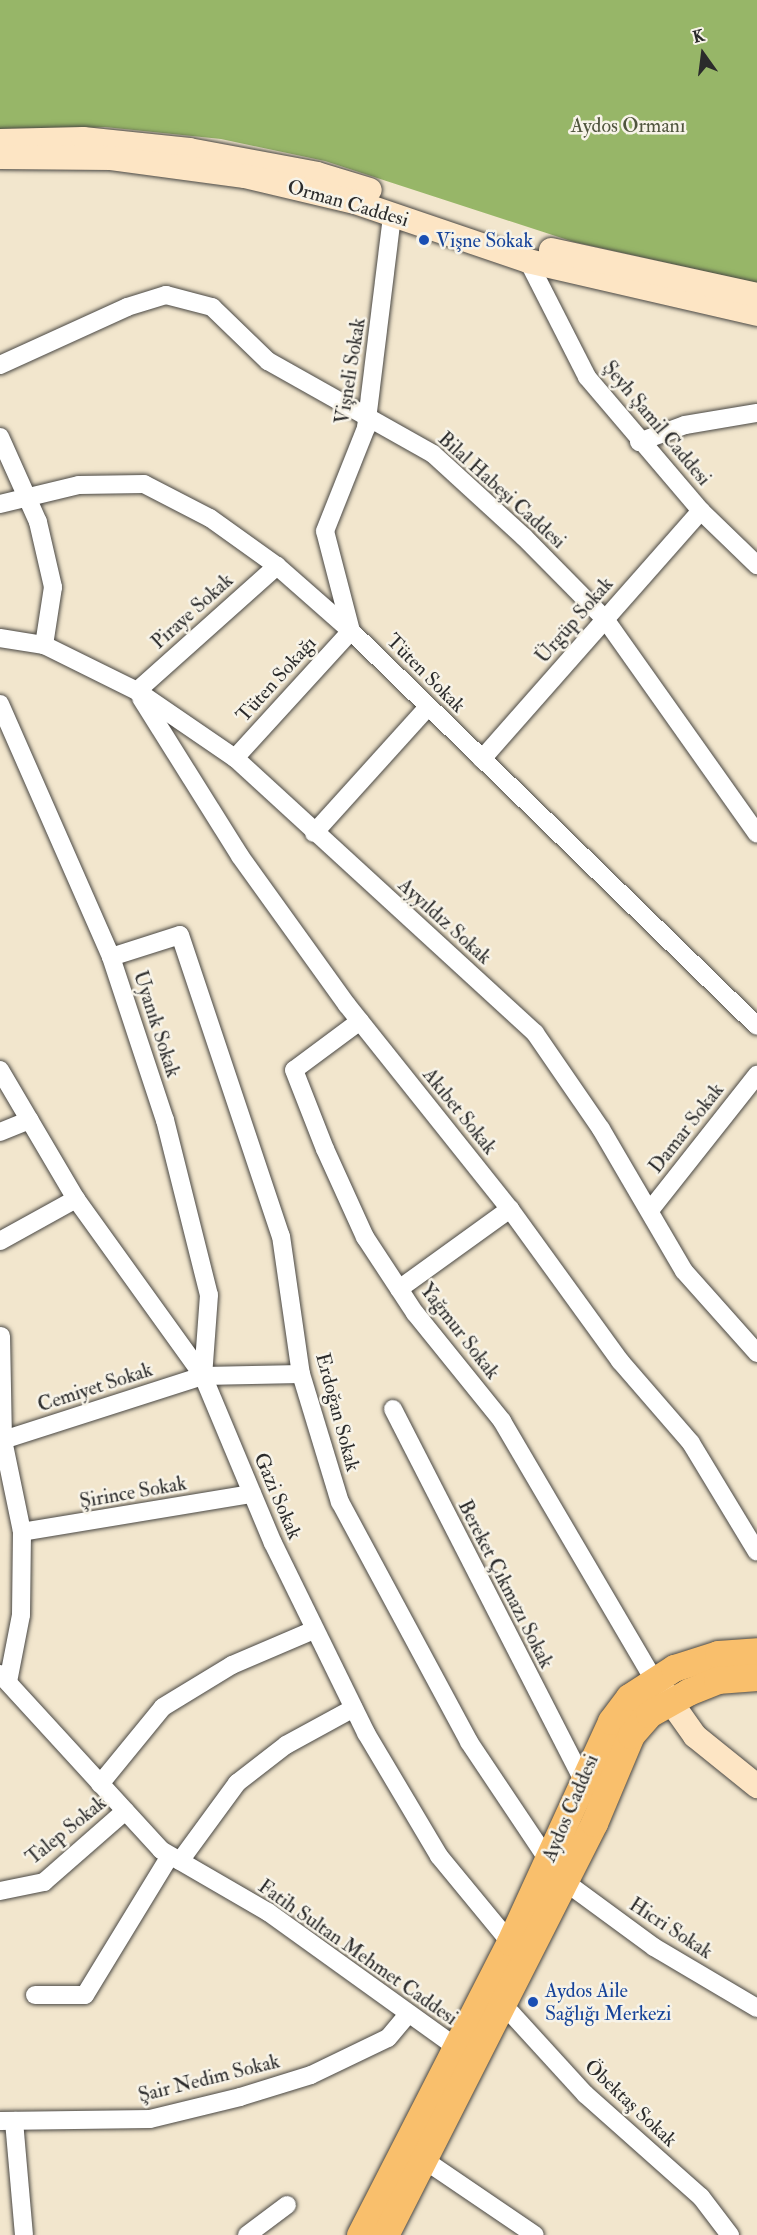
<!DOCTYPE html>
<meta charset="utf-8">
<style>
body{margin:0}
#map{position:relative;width:757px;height:2235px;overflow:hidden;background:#f2e6cd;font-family:"IM FELL Double Pica",serif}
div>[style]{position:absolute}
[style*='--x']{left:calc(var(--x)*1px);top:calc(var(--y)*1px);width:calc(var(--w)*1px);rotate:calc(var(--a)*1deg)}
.forest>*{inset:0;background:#97b668}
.roads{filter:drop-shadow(0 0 2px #494743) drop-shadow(0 0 2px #494743)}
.street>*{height:18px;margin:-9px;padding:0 9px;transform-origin:9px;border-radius:9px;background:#fff}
.secondary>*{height:24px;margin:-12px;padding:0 12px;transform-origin:12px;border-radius:12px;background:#fde5c4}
.primary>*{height:27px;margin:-13.5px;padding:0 13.5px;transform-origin:13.5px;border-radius:13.5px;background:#f9bf6c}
.dots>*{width:16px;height:16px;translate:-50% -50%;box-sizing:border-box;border:3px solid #f7f3e8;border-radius:50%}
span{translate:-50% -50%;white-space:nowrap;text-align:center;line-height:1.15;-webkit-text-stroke:5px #f7f3e8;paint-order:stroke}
.park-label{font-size:20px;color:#50553e}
.street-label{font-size:20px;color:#2b2b2b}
.transit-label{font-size:20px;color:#164399}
.left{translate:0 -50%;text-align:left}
.north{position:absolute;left:673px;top:24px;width:60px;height:60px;-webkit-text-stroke:4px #f7f3e8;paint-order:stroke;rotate:346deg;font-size:16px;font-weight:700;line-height:24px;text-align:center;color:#2b2b2b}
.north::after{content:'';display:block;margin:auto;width:21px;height:27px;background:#2b2b2b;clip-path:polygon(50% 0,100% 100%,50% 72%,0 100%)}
</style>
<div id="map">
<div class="forest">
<div style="clip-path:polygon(0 0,757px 0,757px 283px,574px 242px,325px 161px,221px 139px,105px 127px,0 132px)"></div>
</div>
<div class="roads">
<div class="street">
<div style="--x:528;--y:261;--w:130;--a:63"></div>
<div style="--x:587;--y:377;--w:176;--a:49.6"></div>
<div style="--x:701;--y:511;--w:78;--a:44"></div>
<div style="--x:0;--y:365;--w:140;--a:-24.5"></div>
<div style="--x:127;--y:307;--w:41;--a:-17.1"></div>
<div style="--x:166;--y:295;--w:48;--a:14.6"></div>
<div style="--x:212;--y:307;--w:78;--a:44"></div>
<div style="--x:268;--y:361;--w:189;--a:29.4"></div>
<div style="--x:433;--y:454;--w:123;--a:42.4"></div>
<div style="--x:524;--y:537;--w:115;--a:45.4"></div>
<div style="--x:605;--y:619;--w:263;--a:54.7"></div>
<div style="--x:0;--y:437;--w:93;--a:65.9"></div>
<div style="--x:38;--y:522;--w:67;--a:77"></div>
<div style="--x:53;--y:587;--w:59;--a:98.8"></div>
<div style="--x:639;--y:442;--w:49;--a:-20.3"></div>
<div style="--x:685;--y:425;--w:73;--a:-9.5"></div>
<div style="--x:0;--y:504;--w:81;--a:-13.5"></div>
<div style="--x:79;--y:485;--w:65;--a:-0.9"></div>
<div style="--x:144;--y:484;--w:74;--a:27.3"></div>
<div style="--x:210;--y:518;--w:82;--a:35.6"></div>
<div style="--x:277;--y:566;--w:98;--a:41.3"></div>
<div style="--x:351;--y:631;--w:566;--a:44.21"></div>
<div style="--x:0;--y:638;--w:45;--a:9"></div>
<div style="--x:44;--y:645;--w:104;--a:26.3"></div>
<div style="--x:137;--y:691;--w:119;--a:34.4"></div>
<div style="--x:235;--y:758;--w:407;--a:42.5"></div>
<div style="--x:535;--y:1033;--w:116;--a:55.5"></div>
<div style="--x:601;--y:1129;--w:164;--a:59.7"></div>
<div style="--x:684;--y:1271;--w:110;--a:48.3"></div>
<div style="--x:137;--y:691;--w:188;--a:-41.8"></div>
<div style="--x:141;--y:698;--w:186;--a:57.9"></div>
<div style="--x:240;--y:856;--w:183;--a:54.3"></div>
<div style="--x:347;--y:1005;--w:261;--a:51.4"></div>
<div style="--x:510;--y:1209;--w:188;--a:54.1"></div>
<div style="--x:620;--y:1361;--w:108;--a:49.1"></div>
<div style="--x:691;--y:1443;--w:127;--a:58.8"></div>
<div style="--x:0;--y:704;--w:276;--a:66.3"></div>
<div style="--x:111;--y:957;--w:172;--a:71.7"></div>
<div style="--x:165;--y:1120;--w:180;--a:75.9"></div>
<div style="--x:209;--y:1295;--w:81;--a:94.2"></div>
<div style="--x:235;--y:758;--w:172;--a:-47.6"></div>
<div style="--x:351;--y:631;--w:103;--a:-104.6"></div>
<div style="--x:325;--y:531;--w:111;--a:-68.3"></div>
<div style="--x:366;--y:428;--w:215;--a:-83"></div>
<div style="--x:482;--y:759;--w:331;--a:-48.6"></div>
<div style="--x:314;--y:833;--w:170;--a:-47.9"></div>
<div style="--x:111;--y:957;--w:72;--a:-17.7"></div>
<div style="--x:180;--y:935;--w:317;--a:71.5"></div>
<div style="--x:281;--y:1236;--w:139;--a:81.8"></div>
<div style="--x:301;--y:1374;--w:134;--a:73.1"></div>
<div style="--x:340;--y:1502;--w:272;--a:61.7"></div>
<div style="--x:469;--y:1742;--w:142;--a:56.2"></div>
<div style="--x:360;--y:1021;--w:82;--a:143.4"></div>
<div style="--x:294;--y:1070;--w:85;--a:68.6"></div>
<div style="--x:325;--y:1149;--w:97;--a:65.6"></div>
<div style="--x:365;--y:1237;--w:91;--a:56.7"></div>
<div style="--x:415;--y:1313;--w:139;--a:51.1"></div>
<div style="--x:502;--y:1421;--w:298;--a:59.6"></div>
<div style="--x:0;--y:1070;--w:150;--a:59.5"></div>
<div style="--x:76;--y:1199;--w:218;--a:54.3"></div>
<div style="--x:203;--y:1376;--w:181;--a:67.3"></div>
<div style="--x:273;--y:1543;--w:212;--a:63.9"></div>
<div style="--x:366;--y:1733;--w:143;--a:59.3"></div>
<div style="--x:439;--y:1856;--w:112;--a:50.5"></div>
<div style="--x:0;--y:1132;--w:32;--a:-22"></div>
<div style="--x:651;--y:1209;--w:171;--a:-51.7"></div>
<div style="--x:0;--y:1241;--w:87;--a:-28.9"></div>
<div style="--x:399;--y:1289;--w:137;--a:-35.8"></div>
<div style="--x:1;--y:1336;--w:104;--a:88.9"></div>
<div style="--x:3;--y:1440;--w:94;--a:78.3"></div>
<div style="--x:22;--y:1532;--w:83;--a:90.7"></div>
<div style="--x:21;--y:1615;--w:68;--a:101"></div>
<div style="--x:393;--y:1409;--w:415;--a:62.9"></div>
<div style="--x:0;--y:1441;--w:213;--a:-17.8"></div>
<div style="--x:203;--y:1376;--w:98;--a:-1.2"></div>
<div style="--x:22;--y:1532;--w:233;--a:-9.4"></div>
<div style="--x:0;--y:1674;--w:239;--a:47.5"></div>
<div style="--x:161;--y:1850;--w:124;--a:30.1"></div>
<div style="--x:268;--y:1912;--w:241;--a:35.7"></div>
<div style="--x:100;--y:1784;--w:99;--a:-50.7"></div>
<div style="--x:163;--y:1707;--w:81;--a:-31.3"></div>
<div style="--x:232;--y:1665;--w:89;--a:-23.1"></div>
<div style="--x:180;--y:1861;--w:97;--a:-53.8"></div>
<div style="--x:237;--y:1783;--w:62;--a:-37.8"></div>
<div style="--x:286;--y:1745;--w:77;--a:-28.6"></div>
<div style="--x:564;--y:1881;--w:112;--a:36.3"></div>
<div style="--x:654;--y:1947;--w:120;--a:30.6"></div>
<div style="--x:0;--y:1891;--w:45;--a:-11.6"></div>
<div style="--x:44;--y:1882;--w:108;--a:-41.2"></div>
<div style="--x:35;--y:1995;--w:50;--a:0"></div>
<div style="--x:85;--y:1995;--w:163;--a:-58.6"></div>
<div style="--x:501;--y:2002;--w:125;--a:47.6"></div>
<div style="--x:585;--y:2094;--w:155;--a:41.6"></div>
<div style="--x:701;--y:2197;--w:48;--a:52.7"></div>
<div style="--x:0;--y:2121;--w:150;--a:-0.8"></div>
<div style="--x:150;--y:2119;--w:93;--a:-13.7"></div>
<div style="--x:240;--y:2097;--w:74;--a:-17.2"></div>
<div style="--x:311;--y:2075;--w:85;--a:-25.7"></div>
<div style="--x:388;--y:2038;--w:31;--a:-50"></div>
<div style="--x:14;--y:2121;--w:114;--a:85"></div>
<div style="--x:423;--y:2159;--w:135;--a:34.2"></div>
<div style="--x:247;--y:2235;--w:50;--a:-36.9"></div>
</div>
<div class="secondary">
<div style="--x:0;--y:141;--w:83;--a:-1.4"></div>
<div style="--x:83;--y:139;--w:107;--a:5.9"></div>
<div style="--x:189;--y:150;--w:130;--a:10.6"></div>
<div style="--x:317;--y:174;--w:55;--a:16.8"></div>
<div style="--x:0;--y:157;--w:111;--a:0.5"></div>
<div style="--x:111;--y:158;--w:135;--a:7.7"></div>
<div style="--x:245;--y:176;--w:113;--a:13.3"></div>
<div style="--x:355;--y:202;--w:183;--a:18.8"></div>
<div style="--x:528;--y:261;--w:235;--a:13"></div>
<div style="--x:551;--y:250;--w:211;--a:12.3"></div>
<div style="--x:661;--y:1688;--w:59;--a:54.7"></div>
<div style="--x:695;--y:1736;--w:80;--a:38.9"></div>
</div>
<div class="primary">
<div style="--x:360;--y:2235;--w:329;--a:-62.9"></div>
<div style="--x:510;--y:1942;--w:243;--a:-65.4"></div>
<div style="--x:611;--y:1721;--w:30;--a:-53"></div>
<div style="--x:629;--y:1697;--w:54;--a:-32.8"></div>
<div style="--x:674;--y:1668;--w:46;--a:-17.7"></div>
<div style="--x:718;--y:1654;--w:39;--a:-4"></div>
<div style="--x:385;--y:2235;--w:462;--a:-63.1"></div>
<div style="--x:594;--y:1823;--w:95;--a:-67.2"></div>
<div style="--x:631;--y:1735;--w:28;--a:-49"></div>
<div style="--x:649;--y:1714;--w:45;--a:-29.4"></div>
<div style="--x:688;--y:1692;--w:31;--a:-22"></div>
<div style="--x:717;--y:1680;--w:40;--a:-4.3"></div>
</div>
</div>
<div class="dots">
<div style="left:424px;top:240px;background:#1a4fb4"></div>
<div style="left:533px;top:2002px;background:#1a4fb4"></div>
</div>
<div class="park-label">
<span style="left:628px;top:125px">Aydos Ormanı</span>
</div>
<div class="street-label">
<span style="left:348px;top:203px;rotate:16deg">Orman Caddesi</span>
<span style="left:350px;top:371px;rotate:-81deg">Vişneli Sokak</span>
<span style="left:657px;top:423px;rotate:50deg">Şeyh Şamil Caddesi</span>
<span style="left:502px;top:490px;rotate:42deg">Bilal Habeşi Caddesi</span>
<span style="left:192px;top:611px;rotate:-42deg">Piraye Sokak</span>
<span style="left:574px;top:620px;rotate:-49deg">Ürgüp Sokak</span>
<span style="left:426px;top:673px;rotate:45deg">Tüten Sokak</span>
<span style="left:276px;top:679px;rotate:-48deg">Tüten Sokağı</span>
<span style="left:445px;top:921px;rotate:42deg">Ayyıldız Sokak</span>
<span style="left:157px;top:1024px;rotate:72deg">Uyanık Sokak</span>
<span style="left:460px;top:1111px;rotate:51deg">Akıbet Sokak</span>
<span style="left:686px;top:1128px;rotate:-52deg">Damar Sokak</span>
<span style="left:460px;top:1331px;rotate:52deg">Yağmur Sokak</span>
<span style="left:95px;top:1387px;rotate:-18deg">Cemiyet Sokak</span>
<span style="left:338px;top:1412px;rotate:75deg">Erdoğan Sokak</span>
<span style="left:133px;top:1492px;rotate:-10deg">Şirince Sokak</span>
<span style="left:278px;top:1496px;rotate:67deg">Gazi Sokak</span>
<span style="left:506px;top:1584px;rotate:63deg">Bereket Çıkmazı Sokak</span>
<span style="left:570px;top:1808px;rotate:-67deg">Aydos Caddesi</span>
<span style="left:66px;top:1830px;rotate:-39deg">Talep Sokak</span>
<span style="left:671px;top:1928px;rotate:33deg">Hicri Sokak</span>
<span style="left:358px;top:1952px;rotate:35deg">Fatih Sultan Mehmet Caddesi</span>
<span style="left:209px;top:2078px;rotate:-14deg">Şair Nedim Sokak</span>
<span style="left:631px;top:2103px;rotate:43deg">Öbektaş Sokak</span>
</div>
<div class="transit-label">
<span class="left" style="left:436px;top:240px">Vişne Sokak</span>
<span class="left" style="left:545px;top:2002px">Aydos Aile<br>Sağlığı Merkezi</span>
</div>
<div class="north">K</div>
</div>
